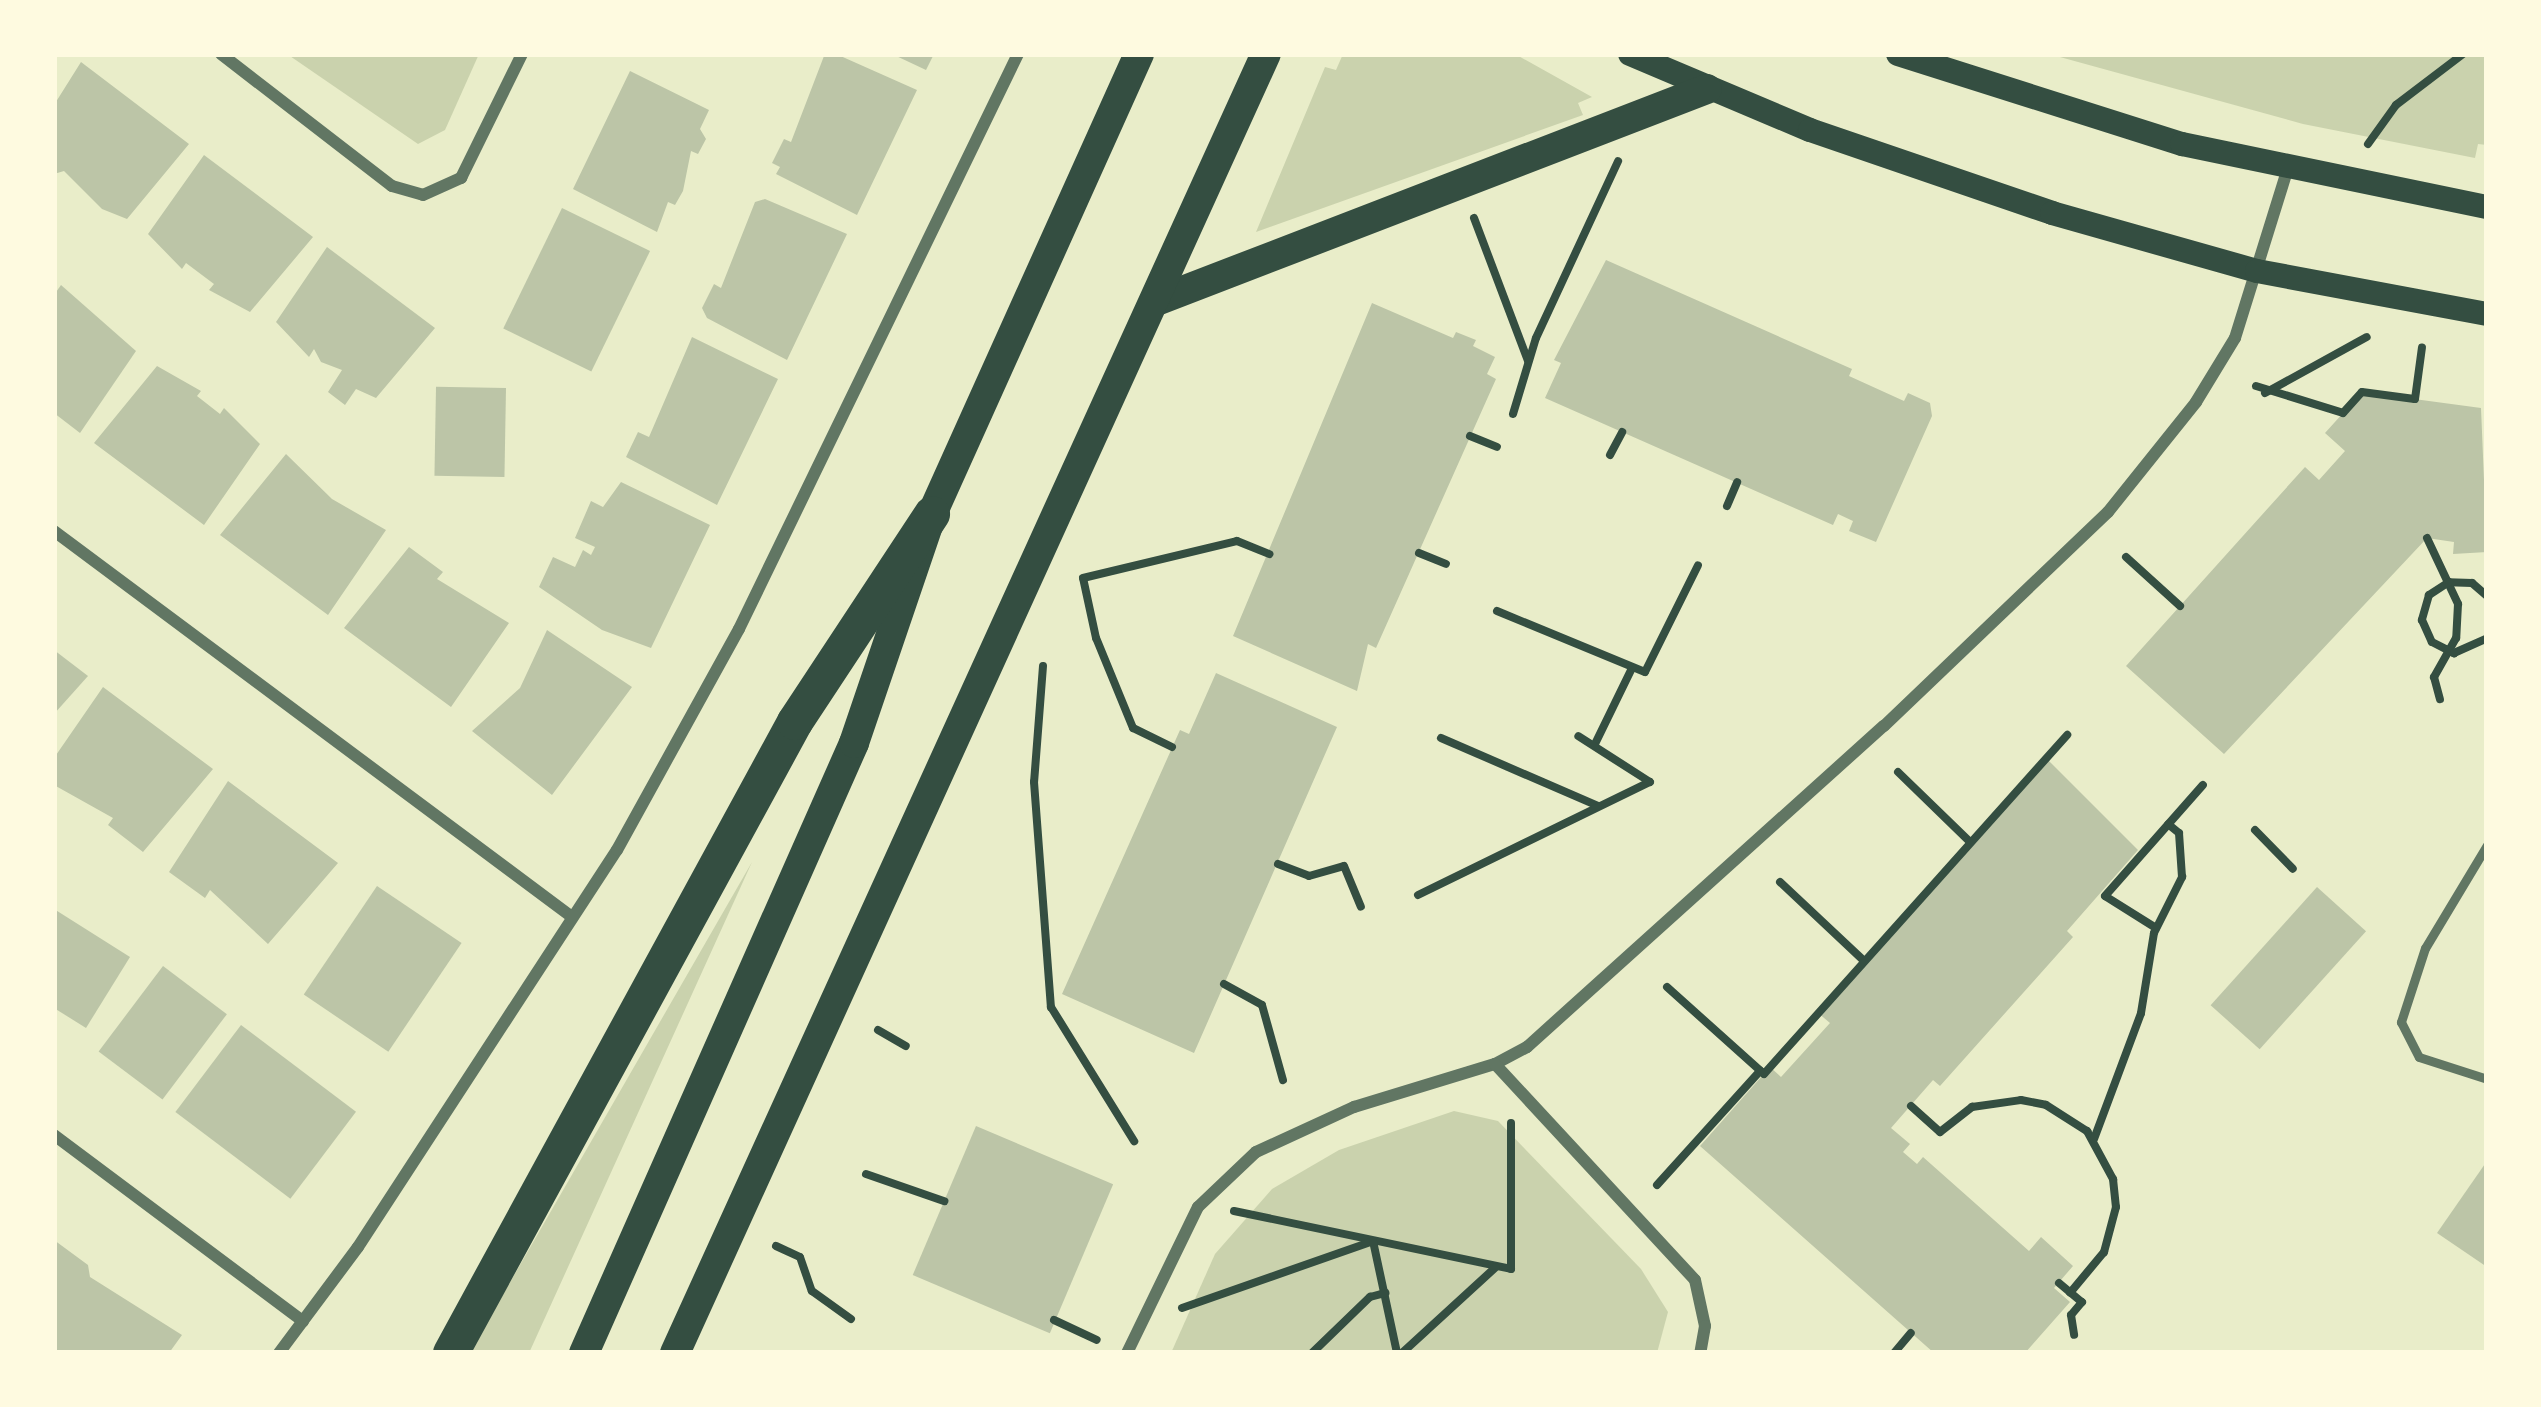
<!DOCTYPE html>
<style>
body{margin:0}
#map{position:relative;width:2541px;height:1407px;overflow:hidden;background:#e9edc9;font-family:"Open Sans",sans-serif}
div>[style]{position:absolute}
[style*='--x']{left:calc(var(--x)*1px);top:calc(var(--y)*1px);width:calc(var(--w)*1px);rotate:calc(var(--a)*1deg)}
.green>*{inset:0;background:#cad2ad}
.building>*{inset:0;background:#bcc5a7;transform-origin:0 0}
.path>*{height:8px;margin:-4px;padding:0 4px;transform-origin:4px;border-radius:4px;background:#344e41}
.service>*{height:9px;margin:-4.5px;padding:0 4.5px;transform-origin:4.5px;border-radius:4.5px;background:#617663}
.minor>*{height:12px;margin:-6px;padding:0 6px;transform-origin:6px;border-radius:6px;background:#617663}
.secondary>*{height:24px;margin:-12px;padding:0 12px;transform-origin:12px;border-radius:12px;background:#344e41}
.primary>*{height:30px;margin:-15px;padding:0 15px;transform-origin:15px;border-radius:15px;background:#344e41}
.motorway>*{height:36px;margin:-18px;padding:0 18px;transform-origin:18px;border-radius:18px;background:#344e41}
span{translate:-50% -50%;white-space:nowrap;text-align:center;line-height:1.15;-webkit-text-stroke:9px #fefae0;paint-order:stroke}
.frame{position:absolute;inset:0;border:57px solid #fefae0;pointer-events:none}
</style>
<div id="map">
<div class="green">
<div style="clip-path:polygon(287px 54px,479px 54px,445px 130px,418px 144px)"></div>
<div style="clip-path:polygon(1343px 54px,1515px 54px,1592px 97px,1578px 103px,1583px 115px,1256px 232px,1325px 67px,1336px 70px)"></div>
<div style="clip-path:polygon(2049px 54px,2487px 54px,2487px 145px,2478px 144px,2475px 158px,2303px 124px)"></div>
<div style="clip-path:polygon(752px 862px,529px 1353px,469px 1353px,501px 1298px)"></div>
<div style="clip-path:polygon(1454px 1111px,1498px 1121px,1641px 1269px,1668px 1312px,1657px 1353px,1171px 1353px,1215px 1254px,1272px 1189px,1339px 1150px)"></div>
</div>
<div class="building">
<div style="clip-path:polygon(836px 54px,917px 90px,857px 215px,776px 174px,780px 167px,772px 163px,784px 139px,791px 142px,824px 56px)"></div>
<div style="clip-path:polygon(892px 54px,934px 54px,926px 70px)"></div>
<div style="clip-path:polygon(81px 62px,189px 144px,127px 219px,102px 209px,64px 171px,54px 174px,54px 105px)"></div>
<div style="clip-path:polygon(630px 71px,709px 110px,700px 129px,706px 139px,698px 154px,691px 151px,683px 191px,675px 205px,668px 202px,657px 232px,573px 189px)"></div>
<div style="clip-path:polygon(204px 155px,313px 237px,250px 312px,209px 290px,214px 284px,186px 263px,182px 269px,148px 234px)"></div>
<div style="clip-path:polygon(765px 199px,847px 234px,787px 360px,707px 318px,702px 308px,714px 284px,721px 288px,755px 202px)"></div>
<div style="left:562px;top:208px;width:98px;height:134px;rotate:26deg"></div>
<div style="clip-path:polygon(327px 247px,435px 328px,376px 398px,356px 389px,345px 405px,328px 392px,342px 370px,321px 362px,314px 349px,309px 357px,276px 322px)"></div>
<div style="clip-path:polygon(1606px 260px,1852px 369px,1849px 376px,1904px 401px,1908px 393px,1930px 403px,1932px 416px,1876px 542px,1849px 531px,1853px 521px,1838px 514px,1833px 525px,1545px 398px,1561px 363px,1554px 360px)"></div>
<div style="clip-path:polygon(61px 285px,136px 351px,80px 433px,54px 413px,54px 295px)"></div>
<div style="clip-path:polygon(1372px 303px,1453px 338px,1456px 332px,1476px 340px,1473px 346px,1495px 357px,1487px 374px,1496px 379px,1376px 648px,1368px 644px,1357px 691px,1233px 636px)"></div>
<div style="clip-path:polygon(692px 337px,778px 379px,717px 505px,626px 457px,638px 432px,649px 437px)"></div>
<div style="clip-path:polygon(157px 366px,201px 391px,197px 396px,220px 414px,224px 408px,260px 444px,204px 525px,94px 443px)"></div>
<div style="left:506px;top:388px;width:89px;height:70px;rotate:91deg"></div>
<div style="clip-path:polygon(2362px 392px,2481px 408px,2487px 552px,2453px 554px,2454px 542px,2427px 538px,2224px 754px,2126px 666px,2305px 467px,2319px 480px,2345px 451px,2325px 433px)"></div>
<div style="clip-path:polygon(286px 454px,332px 499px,386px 530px,328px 615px,220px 535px)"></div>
<div style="clip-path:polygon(621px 482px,710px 525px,651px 648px,602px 630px,539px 587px,553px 557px,575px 567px,583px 550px,591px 555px,595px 547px,575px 538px,591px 501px,603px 507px)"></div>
<div style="clip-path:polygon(409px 547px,443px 572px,437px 579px,509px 623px,451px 707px,344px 628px)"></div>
<div style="clip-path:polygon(547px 630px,632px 687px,552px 795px,472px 731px,520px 688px)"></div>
<div style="clip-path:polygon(54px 650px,88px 676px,54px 714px)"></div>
<div style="clip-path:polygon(1216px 673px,1337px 727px,1194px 1053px,1062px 994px,1180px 730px,1189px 734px)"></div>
<div style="clip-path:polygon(103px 687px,213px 769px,143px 852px,108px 825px,113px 818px,54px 785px,54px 758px)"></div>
<div style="clip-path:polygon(2045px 757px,2138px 850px,2067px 931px,2073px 937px,1940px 1086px,1933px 1080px,1891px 1128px,1910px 1144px,1903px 1152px,1917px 1164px,1923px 1157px,2029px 1251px,2041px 1237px,2073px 1266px,2054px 1288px,2070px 1302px,2025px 1353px,1934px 1353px,1700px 1146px,1770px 1067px,1781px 1077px,1830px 1023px,1817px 1012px)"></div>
<div style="clip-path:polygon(228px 781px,338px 863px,268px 944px,210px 890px,205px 898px,169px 872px)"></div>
<div style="left:377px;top:886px;width:102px;height:131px;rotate:34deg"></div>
<div style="left:2317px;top:887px;width:66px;height:159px;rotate:42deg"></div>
<div style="clip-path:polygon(54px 909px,130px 957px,86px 1028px,54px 1008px)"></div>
<div style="left:163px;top:966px;width:80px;height:107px;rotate:37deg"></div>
<div style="left:241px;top:1025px;width:144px;height:109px;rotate:37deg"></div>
<div style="left:976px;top:1126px;width:149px;height:162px;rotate:23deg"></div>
<div style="clip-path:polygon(2487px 1161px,2487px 1267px,2437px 1233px)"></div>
<div style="clip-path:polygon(54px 1240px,88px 1265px,90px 1277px,182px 1335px,169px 1353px,54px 1353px)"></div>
</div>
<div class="path">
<div style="--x:2368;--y:144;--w:48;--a:-54.3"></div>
<div style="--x:2396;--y:105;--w:84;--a:-37.3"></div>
<div style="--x:1474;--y:218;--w:153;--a:69.3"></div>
<div style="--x:2256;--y:386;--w:91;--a:17.2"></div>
<div style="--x:2343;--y:413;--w:28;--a:-48"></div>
<div style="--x:2362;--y:392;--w:53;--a:7.5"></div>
<div style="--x:2415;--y:399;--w:52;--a:-82.3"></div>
<div style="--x:2265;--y:393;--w:116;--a:-28.8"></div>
<div style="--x:1513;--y:414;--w:79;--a:-73.2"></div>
<div style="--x:1536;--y:338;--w:195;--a:-65.1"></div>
<div style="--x:1470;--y:436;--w:29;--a:22"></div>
<div style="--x:1610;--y:455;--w:26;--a:-62"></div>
<div style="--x:1727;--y:506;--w:26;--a:-67"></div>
<div style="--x:2427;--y:538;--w:73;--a:64.8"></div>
<div style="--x:2458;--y:604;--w:34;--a:93"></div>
<div style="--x:2456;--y:638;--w:45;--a:119.4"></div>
<div style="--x:2434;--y:677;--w:23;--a:75"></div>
<div style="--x:1419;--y:553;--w:29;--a:22"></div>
<div style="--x:2126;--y:557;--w:73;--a:42.2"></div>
<div style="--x:2487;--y:596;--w:20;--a:-139"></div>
<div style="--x:2472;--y:583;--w:23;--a:-178"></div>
<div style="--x:2449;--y:582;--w:24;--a:147"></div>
<div style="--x:2429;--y:595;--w:26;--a:106"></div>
<div style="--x:2422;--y:620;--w:24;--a:66"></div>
<div style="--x:2432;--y:642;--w:25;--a:27"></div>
<div style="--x:2454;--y:653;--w:36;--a:-24"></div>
<div style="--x:1497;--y:611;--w:160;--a:22.4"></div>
<div style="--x:1645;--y:672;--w:119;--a:-63.6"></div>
<div style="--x:1043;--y:666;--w:116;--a:94.4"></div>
<div style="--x:1034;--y:782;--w:226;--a:85.7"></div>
<div style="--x:1051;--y:1007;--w:158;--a:58.2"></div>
<div style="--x:1441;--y:738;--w:171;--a:23.4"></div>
<div style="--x:1595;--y:744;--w:85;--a:-64"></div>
<div style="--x:1172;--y:747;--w:43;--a:-154"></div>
<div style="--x:1133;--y:728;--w:97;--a:-112.3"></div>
<div style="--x:1096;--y:638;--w:61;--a:-102.2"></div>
<div style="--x:1083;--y:578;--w:158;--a:-13.5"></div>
<div style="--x:1237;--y:541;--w:35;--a:22"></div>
<div style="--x:1898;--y:772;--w:100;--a:44.2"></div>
<div style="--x:2255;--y:830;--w:54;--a:45.7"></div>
<div style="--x:1278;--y:864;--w:33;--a:21"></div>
<div style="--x:1309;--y:876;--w:36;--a:-16"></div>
<div style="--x:1344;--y:866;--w:44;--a:67.5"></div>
<div style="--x:1780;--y:882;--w:114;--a:43.2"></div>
<div style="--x:1418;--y:895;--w:258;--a:-26"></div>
<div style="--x:1650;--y:782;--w:85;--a:-147.4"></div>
<div style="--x:2156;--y:928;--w:60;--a:-147.9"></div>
<div style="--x:2105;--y:896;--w:148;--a:-48.6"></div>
<div style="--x:1224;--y:984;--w:43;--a:28.9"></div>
<div style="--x:1262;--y:1005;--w:78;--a:74.4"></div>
<div style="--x:1667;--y:987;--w:130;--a:41.9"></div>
<div style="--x:1764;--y:1074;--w:455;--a:-48.2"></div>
<div style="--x:878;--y:1030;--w:32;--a:30"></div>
<div style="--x:1911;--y:1106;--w:39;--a:42"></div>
<div style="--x:1940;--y:1132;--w:41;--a:-38"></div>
<div style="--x:1972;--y:1107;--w:49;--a:-8.1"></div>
<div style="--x:2021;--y:1100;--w:25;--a:11"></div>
<div style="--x:2046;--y:1105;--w:49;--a:32.4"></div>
<div style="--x:2087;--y:1131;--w:55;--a:61.6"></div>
<div style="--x:2113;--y:1179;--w:28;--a:84"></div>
<div style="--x:2116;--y:1207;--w:47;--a:104.9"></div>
<div style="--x:2104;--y:1252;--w:53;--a:129.7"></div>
<div style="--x:2094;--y:1139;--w:134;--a:-69.5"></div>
<div style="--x:2141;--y:1013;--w:81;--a:-80.8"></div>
<div style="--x:2154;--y:933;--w:63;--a:-63.4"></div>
<div style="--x:2182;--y:877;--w:44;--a:-93.9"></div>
<div style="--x:2179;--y:833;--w:14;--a:-141"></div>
<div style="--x:866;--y:1174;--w:83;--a:19.1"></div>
<div style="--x:1657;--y:1185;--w:154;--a:-47.9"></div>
<div style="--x:1234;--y:1211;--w:283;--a:11.8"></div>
<div style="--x:1511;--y:1269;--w:146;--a:-90"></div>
<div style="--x:776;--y:1246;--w:26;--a:25"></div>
<div style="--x:800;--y:1257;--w:36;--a:71"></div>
<div style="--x:812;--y:1291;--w:48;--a:35.7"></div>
<div style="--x:2059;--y:1283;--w:30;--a:40"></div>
<div style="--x:2082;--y:1302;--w:17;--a:130"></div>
<div style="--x:2071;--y:1315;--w:20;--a:81"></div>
<div style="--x:1182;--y:1308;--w:202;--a:-19.3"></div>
<div style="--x:1373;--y:1241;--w:115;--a:77.9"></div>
<div style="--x:1054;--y:1320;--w:47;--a:24.9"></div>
<div style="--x:1312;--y:1353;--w:81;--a:-44"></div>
<div style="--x:1370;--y:1297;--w:16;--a:-15"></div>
<div style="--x:1402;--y:1353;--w:127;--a:-42.5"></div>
<div style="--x:1894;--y:1353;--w:26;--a:-50"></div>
</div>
<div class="service">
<div style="--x:2487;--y:845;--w:120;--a:121"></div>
<div style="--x:2425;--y:948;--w:78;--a:108"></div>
<div style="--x:2401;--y:1022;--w:39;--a:63"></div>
<div style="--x:2419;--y:1057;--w:71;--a:17.9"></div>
</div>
<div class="minor">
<div style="--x:221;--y:54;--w:216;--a:37.7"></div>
<div style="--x:392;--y:186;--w:32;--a:16"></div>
<div style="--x:423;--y:195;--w:42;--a:-24.1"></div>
<div style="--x:461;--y:178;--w:138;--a:-63.8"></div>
<div style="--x:54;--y:531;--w:646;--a:36.69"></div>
<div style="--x:1495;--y:1064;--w:36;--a:-28"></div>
<div style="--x:1527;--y:1047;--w:480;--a:-42"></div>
<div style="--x:1884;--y:726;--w:310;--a:-43.7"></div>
<div style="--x:2108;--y:512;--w:141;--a:-51.3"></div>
<div style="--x:2196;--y:402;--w:75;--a:-58.6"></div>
<div style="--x:2235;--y:338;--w:178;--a:-72.7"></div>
<div style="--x:54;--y:1135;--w:311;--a:36.8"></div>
<div style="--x:279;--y:1353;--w:132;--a:-53.3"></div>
<div style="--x:358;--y:1247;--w:474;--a:-56.9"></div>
<div style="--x:617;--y:850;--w:252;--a:-61.1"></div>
<div style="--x:739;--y:629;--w:639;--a:-64.12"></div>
<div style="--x:1127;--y:1353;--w:162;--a:-64.1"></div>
<div style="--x:1198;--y:1207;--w:80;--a:-43.5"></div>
<div style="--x:1256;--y:1152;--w:108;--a:-24.7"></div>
<div style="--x:1354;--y:1107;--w:147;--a:-17"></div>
<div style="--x:1495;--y:1064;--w:294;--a:47.2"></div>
<div style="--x:1695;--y:1280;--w:47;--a:77.7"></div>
<div style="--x:1705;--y:1326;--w:27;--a:100"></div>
</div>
<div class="secondary">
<div style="--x:1630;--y:54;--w:195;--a:22.9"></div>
<div style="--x:1810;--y:130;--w:256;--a:18.9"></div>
<div style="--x:2052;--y:213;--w:213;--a:15.8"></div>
<div style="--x:2257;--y:271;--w:234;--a:10.6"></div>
<div style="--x:1898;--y:54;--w:298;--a:17.6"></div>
<div style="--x:2182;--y:144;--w:311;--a:11.7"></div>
</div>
<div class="primary">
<div style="--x:1159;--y:300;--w:587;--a:-21.06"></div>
<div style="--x:584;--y:1353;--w:667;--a:-66.12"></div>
<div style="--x:854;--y:743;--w:242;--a:-71.2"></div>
<div style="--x:932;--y:514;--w:504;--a:-65.77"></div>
<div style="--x:675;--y:1353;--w:1427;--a:-65.54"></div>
</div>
<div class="motorway">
<div style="--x:451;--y:1353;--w:719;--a:-61.4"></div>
<div style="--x:795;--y:722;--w:249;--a:-56.6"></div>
</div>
<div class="frame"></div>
</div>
